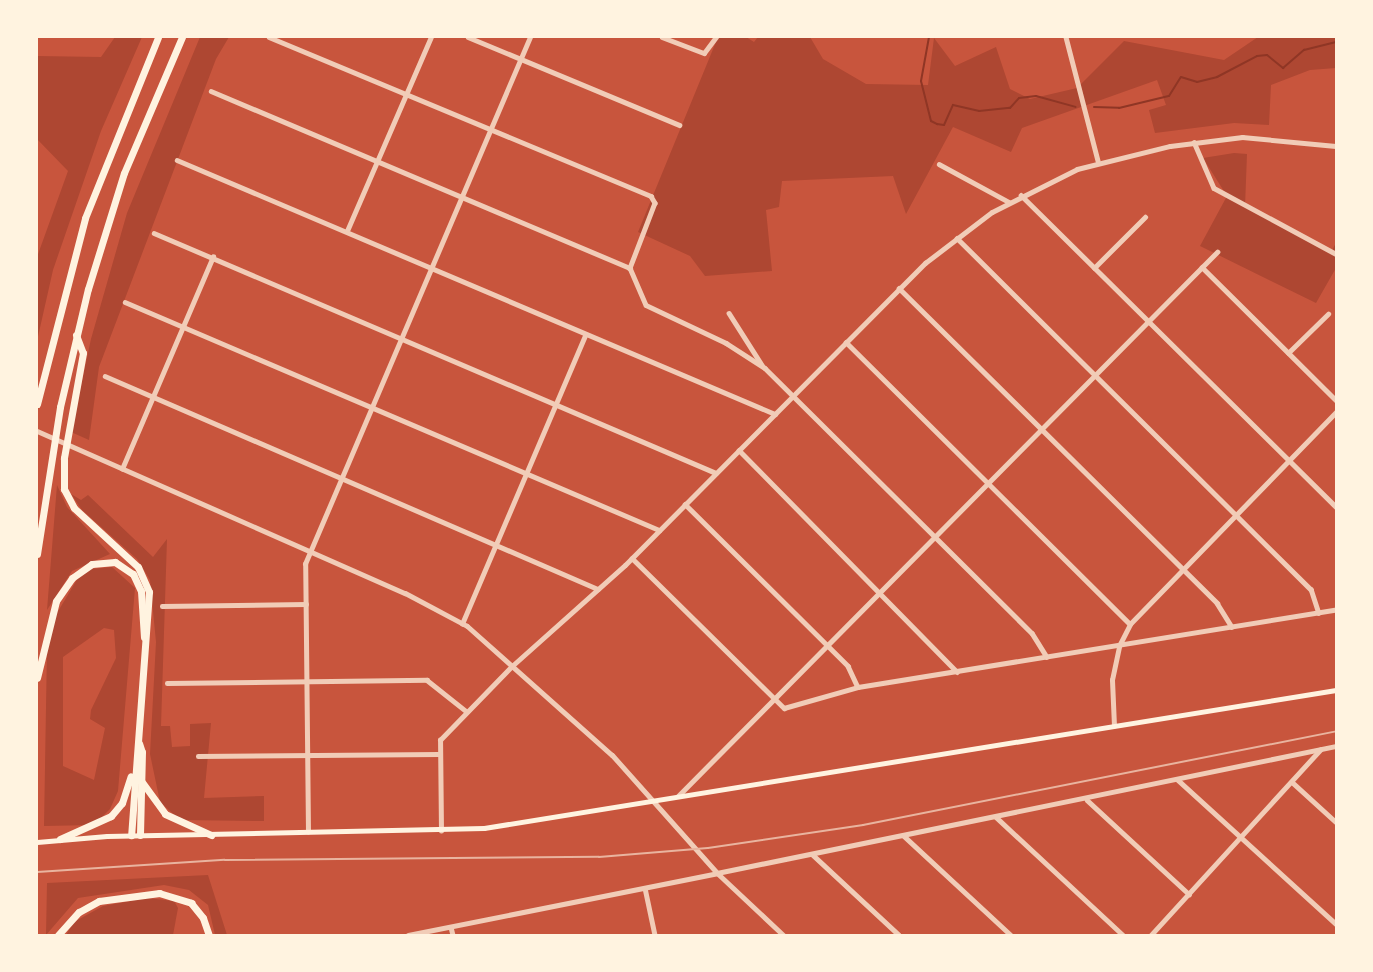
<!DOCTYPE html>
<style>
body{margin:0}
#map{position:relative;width:1373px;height:972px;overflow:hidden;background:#c8553d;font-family:Barlow,sans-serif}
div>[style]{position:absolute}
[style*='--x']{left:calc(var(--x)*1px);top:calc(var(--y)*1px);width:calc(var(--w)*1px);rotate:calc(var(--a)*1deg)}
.green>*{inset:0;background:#ae4732}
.stream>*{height:2px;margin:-1px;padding:0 1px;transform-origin:1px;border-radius:1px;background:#8f3625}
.minor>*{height:4.5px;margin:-2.25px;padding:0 2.25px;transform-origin:2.25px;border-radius:2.25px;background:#f1ccb7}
.tertiary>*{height:5px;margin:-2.5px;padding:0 2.5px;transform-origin:2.5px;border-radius:2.5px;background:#f1ccb7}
.secondary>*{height:5px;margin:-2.5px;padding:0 2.5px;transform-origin:2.5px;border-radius:2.5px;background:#fff3e0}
.motorway>*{height:7px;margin:-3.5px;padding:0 3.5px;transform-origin:3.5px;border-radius:3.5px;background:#fff3e0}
.rail>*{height:2px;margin:-1px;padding:0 1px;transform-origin:1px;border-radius:1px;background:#e9b49f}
span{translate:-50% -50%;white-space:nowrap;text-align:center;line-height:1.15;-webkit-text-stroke:6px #fff3e0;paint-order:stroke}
.frame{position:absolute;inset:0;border:38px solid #fff3e0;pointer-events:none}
</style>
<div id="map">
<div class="green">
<div style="clip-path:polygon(115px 37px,142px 37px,101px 131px,53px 270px,37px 341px,37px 257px,68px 171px,37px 139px,37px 56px,101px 57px)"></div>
<div style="clip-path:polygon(200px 37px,229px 37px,216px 59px,99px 367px,89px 440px,71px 432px,91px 339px,127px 213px)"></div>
<div style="clip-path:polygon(718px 37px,746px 37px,754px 42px,758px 37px,810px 37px,823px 59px,866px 84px,928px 85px,934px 38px,955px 66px,996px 47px,1010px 89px,1030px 99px,1077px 88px,1124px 41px,1224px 60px,1258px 37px,1336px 37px,1336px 68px,1310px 70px,1271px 85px,1269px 125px,1234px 123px,1155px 133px,1149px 110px,1166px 105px,1157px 80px,1022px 128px,1011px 152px,953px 127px,906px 214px,893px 176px,782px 181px,779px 207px,766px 210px,772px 271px,705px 276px,690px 256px,638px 232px)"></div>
<div style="clip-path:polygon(1234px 153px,1247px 154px,1245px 207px,1331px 252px,1336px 243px,1336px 268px,1316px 303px,1200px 246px,1227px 196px,1203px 158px)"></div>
<div style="clip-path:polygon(57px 485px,67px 507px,110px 554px,72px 571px,47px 610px)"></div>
<div style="clip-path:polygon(71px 494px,81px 500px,88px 495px,153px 557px,167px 539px,161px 726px,170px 726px,172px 747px,190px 746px,190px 724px,211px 723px,204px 798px,264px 796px,264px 821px,180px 820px,160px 802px,150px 754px,156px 642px,150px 580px,137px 559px,82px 510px)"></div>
<div style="clip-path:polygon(evenodd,112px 567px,135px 588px,118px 791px,110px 809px,94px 825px,44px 826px,47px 648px,54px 618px,78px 578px,91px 569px,112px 567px,104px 628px,114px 630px,116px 658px,91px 710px,90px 719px,105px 728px,94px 780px,63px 766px,63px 657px,104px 628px)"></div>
<div style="clip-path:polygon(208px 875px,227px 935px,215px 935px,208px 905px,189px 890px,164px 885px,78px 898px,46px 935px,47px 883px)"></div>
<div style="clip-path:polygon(147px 898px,174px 901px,178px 908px,173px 935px,66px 935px,74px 922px,103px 906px)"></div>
</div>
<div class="stream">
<div style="--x:929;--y:37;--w:45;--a:100.3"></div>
<div style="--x:921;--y:81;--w:41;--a:76"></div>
<div style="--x:931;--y:121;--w:7;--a:27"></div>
<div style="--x:937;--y:124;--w:7;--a:8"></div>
<div style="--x:944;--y:125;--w:22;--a:-66"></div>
<div style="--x:953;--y:105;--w:27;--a:13"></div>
<div style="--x:979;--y:111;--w:31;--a:-6"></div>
<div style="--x:1010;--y:108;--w:13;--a:-48"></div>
<div style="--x:1019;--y:98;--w:17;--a:-7"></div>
<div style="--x:1036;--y:96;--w:41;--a:15.4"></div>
<div style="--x:1094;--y:107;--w:25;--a:2"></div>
<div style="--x:1119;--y:108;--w:51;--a:-13.5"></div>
<div style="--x:1169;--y:96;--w:22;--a:-58"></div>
<div style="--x:1181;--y:77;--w:17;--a:17"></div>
<div style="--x:1197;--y:82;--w:21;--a:-14"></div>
<div style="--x:1217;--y:77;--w:45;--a:-27.7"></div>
<div style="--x:1257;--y:56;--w:10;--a:-6"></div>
<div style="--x:1267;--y:55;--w:21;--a:39"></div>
<div style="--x:1283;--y:68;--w:28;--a:-41"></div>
<div style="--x:1304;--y:50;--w:33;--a:-14"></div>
</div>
<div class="minor">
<div style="--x:269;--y:37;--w:414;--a:22.6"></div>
<div style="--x:651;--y:196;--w:8;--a:60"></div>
<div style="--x:655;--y:203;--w:70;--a:111"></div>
<div style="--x:630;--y:268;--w:40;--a:66.6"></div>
<div style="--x:646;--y:305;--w:89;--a:25.4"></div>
<div style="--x:726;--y:343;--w:46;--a:32.7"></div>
<div style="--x:765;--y:368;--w:376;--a:44.8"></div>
<div style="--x:1032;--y:633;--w:28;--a:58"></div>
<div style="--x:468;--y:37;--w:229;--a:22.6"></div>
<div style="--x:662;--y:37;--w:45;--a:20.9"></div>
<div style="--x:704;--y:53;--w:20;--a:-53"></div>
<div style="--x:1066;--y:37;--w:128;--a:75.5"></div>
<div style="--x:211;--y:91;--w:455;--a:22.9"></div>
<div style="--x:1194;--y:142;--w:50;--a:66.5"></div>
<div style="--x:1214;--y:188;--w:139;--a:28.4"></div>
<div style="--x:177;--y:160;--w:650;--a:23.01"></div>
<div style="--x:939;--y:164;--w:80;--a:28.5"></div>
<div style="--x:1021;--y:195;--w:443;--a:44.7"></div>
<div style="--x:347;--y:231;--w:211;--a:-66.6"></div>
<div style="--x:154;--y:233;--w:611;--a:23.12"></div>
<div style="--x:957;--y:238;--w:499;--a:44.8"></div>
<div style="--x:1311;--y:589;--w:25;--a:72"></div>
<div style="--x:1202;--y:267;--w:189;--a:44.8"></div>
<div style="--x:1094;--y:268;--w:72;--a:-45"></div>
<div style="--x:899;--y:288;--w:448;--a:44.7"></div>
<div style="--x:1217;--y:603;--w:28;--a:58"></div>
<div style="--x:125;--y:302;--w:581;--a:23.12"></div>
<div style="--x:729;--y:313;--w:62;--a:57.6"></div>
<div style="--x:846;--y:342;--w:400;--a:44.8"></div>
<div style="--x:1288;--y:353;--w:56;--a:-44.3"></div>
<div style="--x:105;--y:376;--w:537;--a:23.37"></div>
<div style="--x:739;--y:450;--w:311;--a:45.5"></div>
<div style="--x:122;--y:469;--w:231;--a:-66.8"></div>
<div style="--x:685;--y:504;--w:230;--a:44.8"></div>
<div style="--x:848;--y:666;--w:23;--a:65"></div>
<div style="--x:632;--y:558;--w:214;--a:44.6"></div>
<div style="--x:784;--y:708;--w:77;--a:-15.8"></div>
<div style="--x:858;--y:687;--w:484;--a:-9.2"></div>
<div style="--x:162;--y:606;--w:144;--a:-0.8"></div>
<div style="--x:462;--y:624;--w:313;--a:-66.9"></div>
<div style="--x:167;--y:683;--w:260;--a:-0.7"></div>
<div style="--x:427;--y:680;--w:50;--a:38.5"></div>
<div style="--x:1114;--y:726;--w:46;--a:-92.5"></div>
<div style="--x:1112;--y:680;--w:35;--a:-78"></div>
<div style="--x:1119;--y:646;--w:25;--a:-63"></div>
<div style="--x:1130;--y:624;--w:296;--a:-45.8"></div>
<div style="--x:198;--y:756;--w:241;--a:-0.5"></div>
<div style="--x:1178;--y:780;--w:214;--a:42.3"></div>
<div style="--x:1292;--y:782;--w:59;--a:42.3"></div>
<div style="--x:678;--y:796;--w:766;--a:-45.26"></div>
<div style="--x:1087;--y:800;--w:139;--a:42.7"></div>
<div style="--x:996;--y:817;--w:173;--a:42.9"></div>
<div style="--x:441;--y:831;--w:91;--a:-90.6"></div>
<div style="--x:440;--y:740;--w:103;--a:-45.8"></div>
<div style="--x:308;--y:832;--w:268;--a:-90.6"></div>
<div style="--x:305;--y:564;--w:573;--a:-66.88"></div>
<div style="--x:904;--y:836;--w:146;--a:42.8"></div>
<div style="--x:813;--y:855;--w:117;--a:42.9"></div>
<div style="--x:717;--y:873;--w:632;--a:-11.59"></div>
<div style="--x:645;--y:888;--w:48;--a:78"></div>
<div style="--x:451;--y:927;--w:8;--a:76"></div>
<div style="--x:1151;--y:935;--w:251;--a:-47.6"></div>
</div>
<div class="tertiary">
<div style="--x:37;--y:431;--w:402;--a:23.8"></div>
<div style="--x:405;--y:593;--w:70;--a:28"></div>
<div style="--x:467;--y:626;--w:194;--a:41.7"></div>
<div style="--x:612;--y:755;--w:158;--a:48.3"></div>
<div style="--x:717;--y:873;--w:91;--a:43.2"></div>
<div style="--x:513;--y:665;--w:150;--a:-41.8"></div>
<div style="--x:625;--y:565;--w:426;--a:-45.2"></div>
<div style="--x:925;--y:263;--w:84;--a:-37.3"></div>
<div style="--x:992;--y:212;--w:95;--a:-26.8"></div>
<div style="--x:1077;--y:169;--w:96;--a:-13.9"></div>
<div style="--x:1170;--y:146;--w:73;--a:-7.1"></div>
<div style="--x:1242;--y:137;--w:94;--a:5.5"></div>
<div style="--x:408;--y:935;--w:315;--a:-11.3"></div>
</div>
<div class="secondary">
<div style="--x:37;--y:842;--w:70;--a:-4.9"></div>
<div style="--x:107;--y:836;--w:377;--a:-1.2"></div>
<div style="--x:484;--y:828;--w:863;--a:-9.2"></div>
</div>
<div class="motorway">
<div style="--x:76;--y:335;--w:19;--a:69"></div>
<div style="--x:83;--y:353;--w:107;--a:100.3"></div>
<div style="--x:64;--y:458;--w:31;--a:90"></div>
<div style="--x:64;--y:489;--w:21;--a:62"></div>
<div style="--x:74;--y:508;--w:87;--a:42.7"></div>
<div style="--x:138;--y:567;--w:27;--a:66"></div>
<div style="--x:149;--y:592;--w:244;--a:94.2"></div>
<div style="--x:37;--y:404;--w:192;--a:-75.5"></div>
<div style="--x:85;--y:218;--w:195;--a:-68"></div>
<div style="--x:37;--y:554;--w:149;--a:-81.1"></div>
<div style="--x:60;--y:407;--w:121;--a:-76.7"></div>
<div style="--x:88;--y:289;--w:121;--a:-72.8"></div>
<div style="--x:124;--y:173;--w:148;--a:-66.9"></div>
<div style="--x:37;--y:678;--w:79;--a:-76.1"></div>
<div style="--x:56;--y:601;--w:28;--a:-55"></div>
<div style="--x:72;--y:578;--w:24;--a:-35"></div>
<div style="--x:92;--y:564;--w:23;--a:-5"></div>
<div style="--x:115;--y:562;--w:22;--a:34"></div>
<div style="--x:133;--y:574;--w:19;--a:65"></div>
<div style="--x:141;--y:591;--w:46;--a:86.3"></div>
<div style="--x:139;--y:743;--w:9;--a:72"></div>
<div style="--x:142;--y:752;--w:83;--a:91.4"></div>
<div style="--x:142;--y:782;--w:39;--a:54"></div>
<div style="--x:165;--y:814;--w:51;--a:24.5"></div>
<div style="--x:60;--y:839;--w:56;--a:-24.3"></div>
<div style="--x:111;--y:816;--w:17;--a:-50"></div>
<div style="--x:122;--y:803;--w:28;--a:-72"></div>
<div style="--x:58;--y:935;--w:31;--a:-48"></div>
<div style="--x:79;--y:912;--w:23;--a:-29"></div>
<div style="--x:99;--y:901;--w:61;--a:-7.6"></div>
<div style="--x:159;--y:893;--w:34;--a:17"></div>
<div style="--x:191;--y:903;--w:19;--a:51"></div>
<div style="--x:203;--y:918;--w:18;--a:71"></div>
</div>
<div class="rail">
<div style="--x:37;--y:872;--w:188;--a:-3.7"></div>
<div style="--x:225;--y:860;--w:374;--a:-0.5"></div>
<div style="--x:599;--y:857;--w:109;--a:-4.7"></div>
<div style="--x:708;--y:848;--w:157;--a:-8.4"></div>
<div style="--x:863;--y:825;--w:482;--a:-11.2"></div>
</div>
<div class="frame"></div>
</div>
